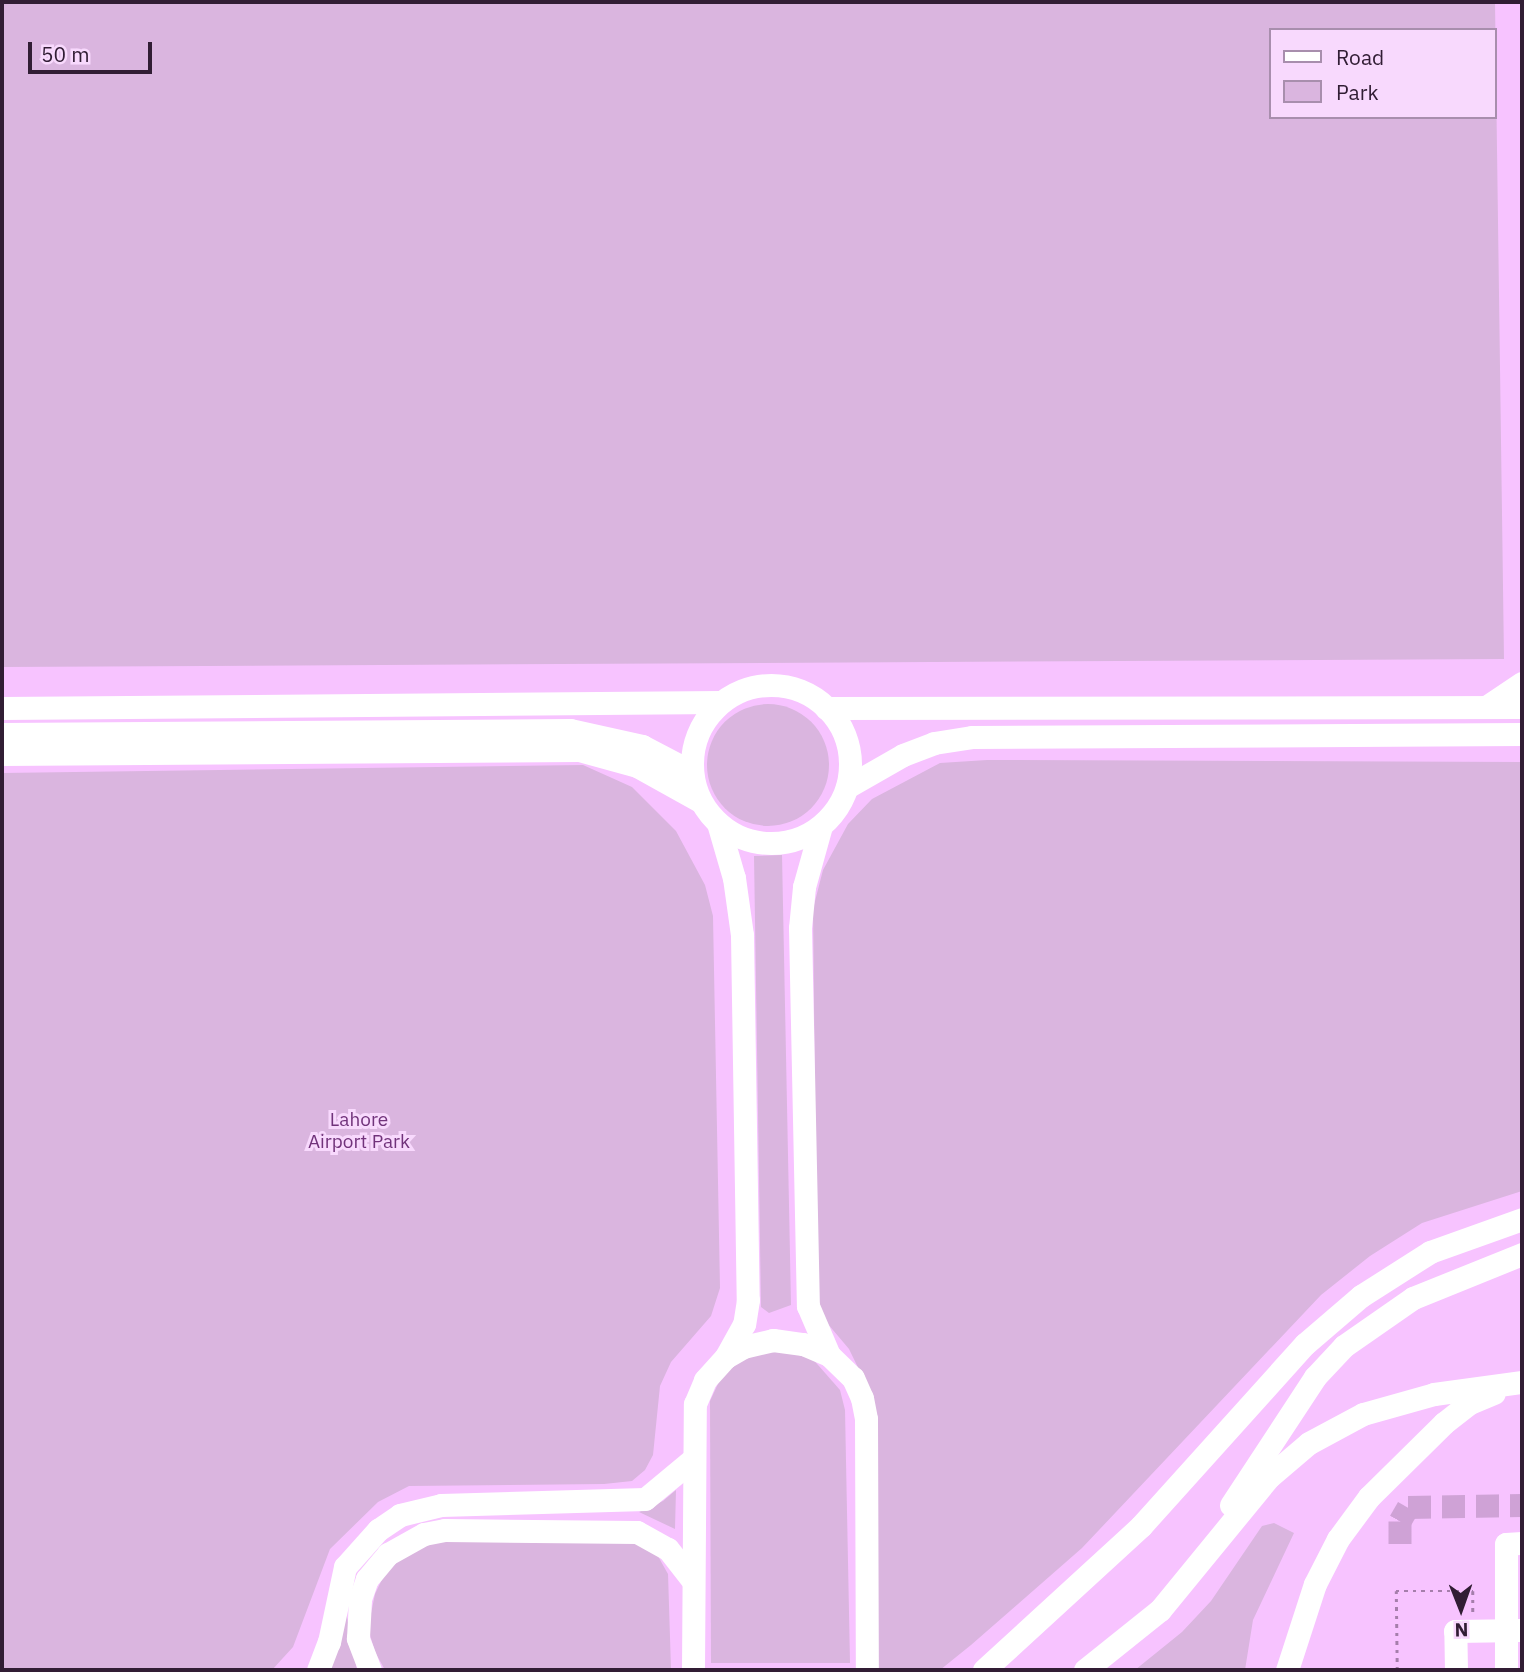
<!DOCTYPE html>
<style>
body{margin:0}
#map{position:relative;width:1524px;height:1672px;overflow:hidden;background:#f7c3ff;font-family:"IBM Plex Sans",sans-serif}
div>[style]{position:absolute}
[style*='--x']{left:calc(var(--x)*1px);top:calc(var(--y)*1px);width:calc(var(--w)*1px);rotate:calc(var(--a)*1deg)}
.green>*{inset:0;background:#dab5df}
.round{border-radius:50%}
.minor-tunnel>*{height:23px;margin-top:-11.5px;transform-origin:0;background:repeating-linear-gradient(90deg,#cfa2d6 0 23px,transparent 0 34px)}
.path>*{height:2.5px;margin-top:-1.25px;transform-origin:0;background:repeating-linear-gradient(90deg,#a57eab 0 3.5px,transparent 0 8.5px)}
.minor>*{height:23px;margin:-11.5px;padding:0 11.5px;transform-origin:11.5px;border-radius:11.5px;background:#fff}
.minor>.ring{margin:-11.5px;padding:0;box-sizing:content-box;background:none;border:23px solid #fff;border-radius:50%}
span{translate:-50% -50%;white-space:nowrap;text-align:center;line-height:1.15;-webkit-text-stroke:6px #f8d9fd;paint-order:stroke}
.park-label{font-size:19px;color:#71337b}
.frame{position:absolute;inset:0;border:4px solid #311d34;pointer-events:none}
.legend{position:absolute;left:1269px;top:28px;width:228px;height:91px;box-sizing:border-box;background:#f8d9fd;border:2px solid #a88ead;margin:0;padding:9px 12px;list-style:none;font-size:21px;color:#311d34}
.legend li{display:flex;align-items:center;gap:14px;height:35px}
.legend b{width:35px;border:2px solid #a88ead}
.north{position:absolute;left:1426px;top:1574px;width:70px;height:70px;-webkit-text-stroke:5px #f8d9fd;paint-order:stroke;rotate:179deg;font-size:19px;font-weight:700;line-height:28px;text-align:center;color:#311d34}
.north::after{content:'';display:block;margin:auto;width:24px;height:32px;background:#311d34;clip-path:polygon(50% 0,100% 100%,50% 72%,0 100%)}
.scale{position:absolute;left:28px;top:42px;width:124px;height:32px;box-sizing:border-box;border:4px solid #311d34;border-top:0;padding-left:9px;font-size:21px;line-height:24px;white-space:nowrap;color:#311d34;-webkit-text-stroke:5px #f8d9fd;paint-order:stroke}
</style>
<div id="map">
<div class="green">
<div style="clip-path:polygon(evenodd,2px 2px,1495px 2px,1504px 659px,2px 667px,2px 2px,1270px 30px,1494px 30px,1494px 117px,1270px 117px,1270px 30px)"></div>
<div class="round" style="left:707px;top:704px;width:122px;height:122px"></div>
<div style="clip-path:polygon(987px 760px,1522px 762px,1522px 1191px,1422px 1223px,1370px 1256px,1321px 1295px,1082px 1548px,971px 1645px,940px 1670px,877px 1670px,867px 1386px,849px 1349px,822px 1317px,817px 1295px,813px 909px,823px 870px,848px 824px,872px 799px,940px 763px)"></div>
<div style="clip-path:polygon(583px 765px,632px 787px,676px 831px,705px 885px,713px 916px,720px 1288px,711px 1316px,671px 1362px,660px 1386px,653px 1455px,645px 1470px,632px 1481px,604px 1484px,409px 1486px,378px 1502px,330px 1549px,293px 1647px,272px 1670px,2px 1670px,2px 773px)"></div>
<div style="clip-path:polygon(782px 855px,791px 1305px,769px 1313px,761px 1307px,754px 856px)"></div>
<div style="clip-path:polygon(766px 1348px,811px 1357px,840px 1390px,845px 1410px,850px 1663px,711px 1663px,710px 1401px,723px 1373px,738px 1359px)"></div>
<div style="clip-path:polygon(676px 1490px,675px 1529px,639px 1512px,663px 1501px)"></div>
<div style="clip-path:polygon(1274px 1523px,1294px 1533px,1253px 1620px,1245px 1670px,1135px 1670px,1182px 1632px,1211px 1601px,1262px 1526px)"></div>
<div style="clip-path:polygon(634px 1539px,654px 1549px,668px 1574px,671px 1670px,385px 1670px,375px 1652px,368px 1628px,375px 1594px,388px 1567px,420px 1546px,440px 1540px)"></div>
<div style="clip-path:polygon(346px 1612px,357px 1670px,327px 1670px)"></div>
</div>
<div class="minor-tunnel">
<div style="--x:1400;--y:1544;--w:23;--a:-90"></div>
<div style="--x:1400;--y:1521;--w:16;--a:-60"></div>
<div style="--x:1408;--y:1507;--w:114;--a:-1"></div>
</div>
<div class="path">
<div style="--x:1397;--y:1670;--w:79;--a:-90.7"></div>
<div style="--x:1396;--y:1591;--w:77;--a:0"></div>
<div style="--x:1473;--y:1591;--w:22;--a:90"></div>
</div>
<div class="minor">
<div class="ring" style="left:692px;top:685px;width:135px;height:135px"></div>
<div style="--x:1486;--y:707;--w:43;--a:-33.7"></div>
<div style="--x:2;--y:708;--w:719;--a:-0.48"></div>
<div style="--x:826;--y:708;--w:696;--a:-0.08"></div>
<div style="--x:2;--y:734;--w:568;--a:-0.4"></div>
<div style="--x:570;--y:730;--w:74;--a:12.5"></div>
<div style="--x:642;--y:746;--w:56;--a:27.5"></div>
<div style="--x:2;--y:754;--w:577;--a:-0.4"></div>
<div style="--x:579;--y:750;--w:60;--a:15.4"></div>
<div style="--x:637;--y:766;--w:72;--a:29.1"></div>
<div style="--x:847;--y:787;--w:64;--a:-29.7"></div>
<div style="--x:903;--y:755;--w:33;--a:-21"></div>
<div style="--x:934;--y:743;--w:38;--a:-9"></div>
<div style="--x:972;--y:737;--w:550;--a:-0.31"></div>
<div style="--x:718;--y:823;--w:57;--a:73.8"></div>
<div style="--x:734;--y:878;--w:58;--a:82"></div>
<div style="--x:742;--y:935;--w:365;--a:89.1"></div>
<div style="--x:748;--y:1300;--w:24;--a:99"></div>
<div style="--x:744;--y:1324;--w:38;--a:119"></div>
<div style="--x:821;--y:826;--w:63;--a:105.6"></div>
<div style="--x:804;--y:887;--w:41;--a:95.6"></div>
<div style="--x:800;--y:928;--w:378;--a:88.8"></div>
<div style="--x:808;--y:1306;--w:53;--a:66.8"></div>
<div style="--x:1231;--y:1505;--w:153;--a:-56.7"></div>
<div style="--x:1315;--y:1377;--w:42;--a:-46.9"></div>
<div style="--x:1344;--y:1346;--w:84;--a:-34.8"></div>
<div style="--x:1413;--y:1298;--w:118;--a:-22"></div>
<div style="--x:318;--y:1670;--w:30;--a:-69"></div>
<div style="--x:329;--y:1642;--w:77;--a:-78"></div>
<div style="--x:345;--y:1567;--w:50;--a:-48.3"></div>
<div style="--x:378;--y:1530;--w:27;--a:-34"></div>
<div style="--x:400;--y:1515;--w:42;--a:-13.7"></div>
<div style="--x:441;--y:1505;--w:204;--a:-1.7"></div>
<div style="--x:645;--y:1499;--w:61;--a:-39.7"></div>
<div style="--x:370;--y:1670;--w:34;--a:-111"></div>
<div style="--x:358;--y:1638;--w:39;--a:-87"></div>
<div style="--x:360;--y:1599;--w:21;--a:-71"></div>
<div style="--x:367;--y:1579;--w:33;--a:-50"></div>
<div style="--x:388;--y:1554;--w:41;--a:-29.1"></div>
<div style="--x:424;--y:1534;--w:21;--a:-11"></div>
<div style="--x:445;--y:1530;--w:192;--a:0.6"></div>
<div style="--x:637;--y:1532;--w:35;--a:29"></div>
<div style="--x:668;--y:1549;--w:39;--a:52"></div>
<div style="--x:693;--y:1670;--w:266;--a:-89.6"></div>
<div style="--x:695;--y:1404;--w:26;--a:-67"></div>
<div style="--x:705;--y:1380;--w:31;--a:-48"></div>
<div style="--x:726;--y:1357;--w:20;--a:-30"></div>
<div style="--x:743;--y:1347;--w:31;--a:-13"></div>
<div style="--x:773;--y:1340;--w:30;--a:8"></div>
<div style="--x:803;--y:1344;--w:28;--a:23"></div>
<div style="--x:829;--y:1355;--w:33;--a:44"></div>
<div style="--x:853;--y:1378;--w:22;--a:66"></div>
<div style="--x:862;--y:1398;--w:21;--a:79"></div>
<div style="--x:866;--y:1419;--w:251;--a:89.8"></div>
<div style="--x:984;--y:1670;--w:213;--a:-42.5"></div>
<div style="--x:1141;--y:1526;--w:245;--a:-48"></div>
<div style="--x:1305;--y:1344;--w:74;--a:-40.6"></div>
<div style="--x:1361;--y:1296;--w:82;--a:-32.5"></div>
<div style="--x:1430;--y:1252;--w:98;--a:-19.7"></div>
<div style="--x:1085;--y:1670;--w:96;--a:-38.7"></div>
<div style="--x:1160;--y:1610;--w:172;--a:-50.7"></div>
<div style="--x:1269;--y:1477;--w:52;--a:-40.4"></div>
<div style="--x:1309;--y:1443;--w:61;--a:-28.2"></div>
<div style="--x:1363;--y:1414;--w:74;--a:-15.7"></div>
<div style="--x:1434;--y:1394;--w:89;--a:-7.8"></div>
<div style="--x:1287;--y:1670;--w:90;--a:-72"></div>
<div style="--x:1315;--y:1584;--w:51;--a:-62.9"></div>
<div style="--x:1338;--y:1539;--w:52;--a:-53.6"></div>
<div style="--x:1369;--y:1497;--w:105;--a:-44.6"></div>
<div style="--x:1444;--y:1423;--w:33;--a:-38"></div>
<div style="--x:1470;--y:1403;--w:26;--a:-23"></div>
<div style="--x:1456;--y:1670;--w:39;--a:-91"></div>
<div style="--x:1455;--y:1631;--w:67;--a:-0.9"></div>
<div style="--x:1506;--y:1670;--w:126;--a:-90"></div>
<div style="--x:1506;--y:1544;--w:16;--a:-4"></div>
</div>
<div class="park-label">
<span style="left:359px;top:1131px">Lahore<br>Airport Park</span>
</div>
<div class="frame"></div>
<ul class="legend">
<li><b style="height:9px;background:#fff"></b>Road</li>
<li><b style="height:19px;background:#dab5df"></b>Park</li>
</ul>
<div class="north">N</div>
<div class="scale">50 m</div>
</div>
